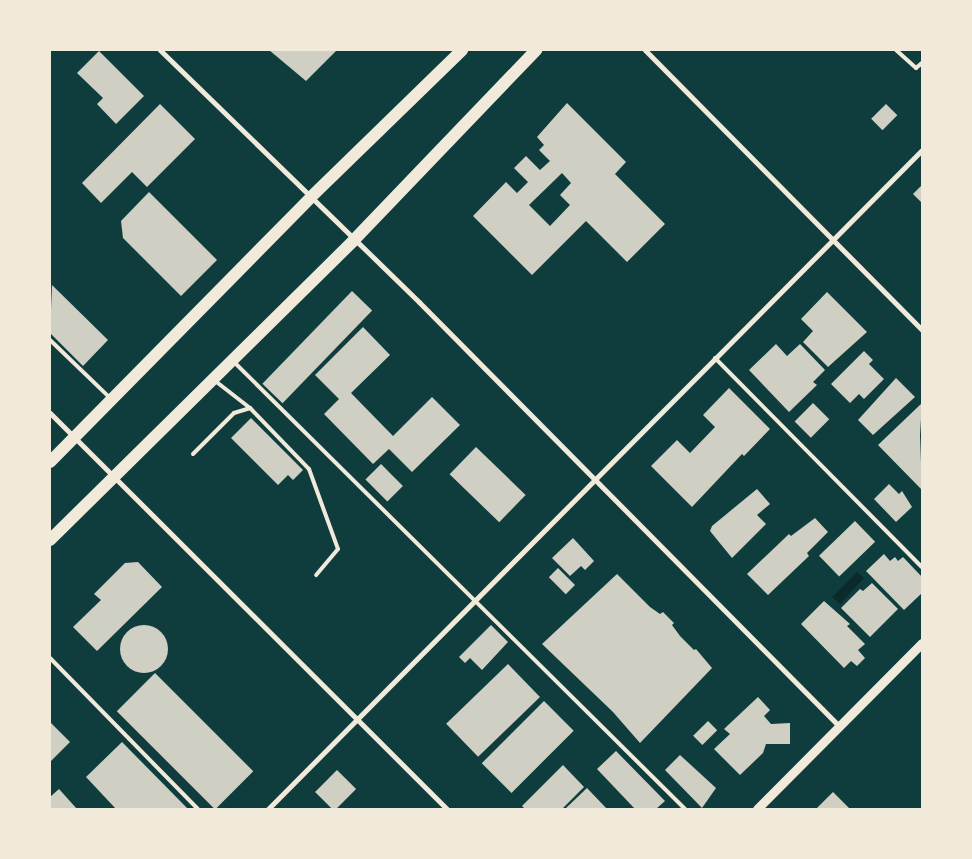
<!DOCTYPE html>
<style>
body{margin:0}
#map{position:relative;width:972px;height:859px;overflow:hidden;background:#0f3d3e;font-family:"Archivo Narrow",sans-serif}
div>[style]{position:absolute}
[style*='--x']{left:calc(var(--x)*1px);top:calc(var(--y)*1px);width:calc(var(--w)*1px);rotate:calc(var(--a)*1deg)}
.water>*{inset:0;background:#0a2a2b}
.building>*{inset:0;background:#cfcfc3;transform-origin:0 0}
.round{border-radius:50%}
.service>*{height:4px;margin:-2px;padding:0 2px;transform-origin:2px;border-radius:2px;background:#f1e9da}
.minor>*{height:5px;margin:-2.5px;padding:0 2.5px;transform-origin:2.5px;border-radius:2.5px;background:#f1e9da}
.tertiary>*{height:9px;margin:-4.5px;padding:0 4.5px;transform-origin:4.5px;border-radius:4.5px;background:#f1e9da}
.primary>*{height:12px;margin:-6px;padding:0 6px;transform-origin:6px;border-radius:6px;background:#f1e9da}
span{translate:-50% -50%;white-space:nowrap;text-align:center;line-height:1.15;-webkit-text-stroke:5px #f1e9da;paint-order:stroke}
.frame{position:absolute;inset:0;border:51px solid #f1e9da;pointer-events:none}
</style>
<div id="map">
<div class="water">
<div style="clip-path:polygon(857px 572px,864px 578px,840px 604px,832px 597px)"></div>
</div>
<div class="building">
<div style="clip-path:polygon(269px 50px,337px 50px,306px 81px)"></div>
<div style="clip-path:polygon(99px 51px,144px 96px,116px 124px,97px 104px,103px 98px,77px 73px)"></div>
<div style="clip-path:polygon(evenodd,567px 103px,626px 162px,615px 174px,665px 224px,627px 262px,586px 221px,532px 275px,473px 216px,506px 182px,517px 193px,528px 182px,514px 168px,526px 156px,540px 170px,550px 161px,539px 150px,544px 145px,537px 137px,567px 103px,562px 173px,571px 183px,560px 195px,570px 205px,550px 226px,529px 205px,562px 173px)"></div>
<div style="clip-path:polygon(160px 104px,195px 139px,147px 187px,132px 172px,101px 203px,82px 183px)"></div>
<div style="left:886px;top:104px;width:16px;height:21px;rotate:45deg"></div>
<div style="clip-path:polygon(922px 185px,922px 203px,913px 194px)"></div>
<div style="clip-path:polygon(149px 192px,217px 260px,181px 296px,123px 238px,121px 221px)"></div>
<div style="clip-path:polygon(52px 285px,108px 340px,83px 366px,50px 333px)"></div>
<div style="left:352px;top:291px;width:28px;height:129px;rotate:44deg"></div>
<div style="clip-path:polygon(827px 292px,867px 332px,828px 367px,803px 342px,813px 331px,801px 319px)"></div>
<div style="clip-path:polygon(363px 327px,390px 355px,351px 393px,393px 436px,432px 397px,460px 425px,412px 472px,389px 449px,373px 464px,324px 414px,339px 399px,315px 375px)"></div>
<div style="clip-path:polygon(776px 344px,787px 356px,800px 344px,825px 370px,813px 382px,817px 385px,789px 412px,749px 370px)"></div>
<div style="clip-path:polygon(864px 351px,873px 360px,869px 364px,884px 379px,864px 399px,859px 394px,850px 403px,831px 384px)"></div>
<div style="clip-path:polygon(896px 378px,915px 397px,873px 435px,858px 420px)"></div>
<div style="clip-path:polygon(729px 388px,770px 429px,744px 456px,742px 454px,692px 507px,651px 466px,677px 440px,690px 453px,715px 427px,703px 415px)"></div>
<div style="left:813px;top:403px;width:23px;height:26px;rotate:45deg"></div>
<div style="clip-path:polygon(922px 403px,920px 435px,922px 490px,878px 445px)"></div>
<div style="clip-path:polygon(251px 418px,303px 470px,293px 480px,288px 475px,278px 485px,231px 438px)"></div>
<div style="left:476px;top:447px;width:69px;height:38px;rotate:44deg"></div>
<div style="left:381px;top:464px;width:31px;height:22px;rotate:45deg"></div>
<div style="clip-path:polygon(889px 484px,899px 494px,902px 491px,912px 507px,896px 522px,874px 499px)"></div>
<div style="clip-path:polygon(757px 489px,770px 504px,757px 515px,766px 524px,732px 558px,710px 531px,712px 526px)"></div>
<div style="clip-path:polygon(815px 518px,828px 532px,807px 553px,809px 556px,768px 595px,747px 574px,789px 534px,791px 536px)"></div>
<div style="left:855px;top:521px;width:29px;height:50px;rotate:46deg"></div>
<div style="clip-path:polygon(573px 538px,594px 561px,585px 570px,581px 566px,570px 576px,552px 558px)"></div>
<div style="clip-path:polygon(884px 554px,890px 561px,895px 557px,898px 561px,903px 557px,922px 577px,922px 593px,904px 610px,866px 571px)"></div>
<div style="clip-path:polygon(138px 562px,162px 587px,97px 651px,73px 627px,101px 600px,94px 594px,125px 563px)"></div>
<div style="left:558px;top:568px;width:24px;height:13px;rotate:45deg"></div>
<div style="clip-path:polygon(617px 574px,650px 607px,660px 614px,663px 612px,674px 623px,672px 625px,680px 636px,694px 650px,696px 649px,712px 668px,640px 743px,613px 712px,542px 644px)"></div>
<div style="clip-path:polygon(872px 583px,898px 609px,870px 637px,841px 608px,860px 589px,863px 591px)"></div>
<div style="clip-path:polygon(824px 601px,850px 624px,847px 626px,865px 644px,858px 650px,865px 658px,857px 666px,851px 661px,844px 668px,801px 624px)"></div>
<div style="clip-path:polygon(491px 625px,508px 642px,482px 670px,470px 658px,465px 663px,459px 657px)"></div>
<div class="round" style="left:120px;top:625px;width:48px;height:48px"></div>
<div style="left:508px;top:664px;width:46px;height:86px;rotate:46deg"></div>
<div style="left:155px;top:673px;width:139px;height:54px;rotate:45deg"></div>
<div style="clip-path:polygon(758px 697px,770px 710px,764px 716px,771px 724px,790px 723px,790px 744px,766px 744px,763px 753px,740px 775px,714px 749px,730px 734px,724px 729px)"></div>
<div style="left:544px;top:701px;width:42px;height:88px;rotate:45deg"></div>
<div style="left:708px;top:721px;width:13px;height:21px;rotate:45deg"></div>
<div style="clip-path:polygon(50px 722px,70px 742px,50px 762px)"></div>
<div style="clip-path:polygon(122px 742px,188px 809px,116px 809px,86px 777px)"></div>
<div style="clip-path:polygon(616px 751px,665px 801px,656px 809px,635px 809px,597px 769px)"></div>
<div style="clip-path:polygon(680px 755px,716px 788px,702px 808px,665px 770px)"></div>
<div style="clip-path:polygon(563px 765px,584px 787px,562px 809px,525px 809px,522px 806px)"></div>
<div style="left:337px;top:770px;width:27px;height:31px;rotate:45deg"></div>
<div style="clip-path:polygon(587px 788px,607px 809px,565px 809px)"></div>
<div style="clip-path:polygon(59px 789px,77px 809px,50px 809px,50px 797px)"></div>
<div style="clip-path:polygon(833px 792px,850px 809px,816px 809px)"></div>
</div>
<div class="service">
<div style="--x:896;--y:50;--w:27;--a:42"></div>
<div style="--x:916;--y:68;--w:8;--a:-40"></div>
<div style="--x:50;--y:340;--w:83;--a:44"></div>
<div style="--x:715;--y:358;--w:294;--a:45.3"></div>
<div style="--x:234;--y:362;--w:635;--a:44.74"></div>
<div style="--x:214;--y:380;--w:46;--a:37.9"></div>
<div style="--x:250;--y:408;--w:85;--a:46"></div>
<div style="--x:309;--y:469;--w:85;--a:70.1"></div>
<div style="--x:338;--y:549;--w:34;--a:130"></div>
<div style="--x:193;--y:454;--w:58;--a:-45"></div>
<div style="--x:234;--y:413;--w:17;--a:-17"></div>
<div style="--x:50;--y:658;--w:211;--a:45.6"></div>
</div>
<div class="minor">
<div style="--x:160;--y:50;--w:361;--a:44.2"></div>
<div style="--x:419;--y:302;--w:597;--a:45.27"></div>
<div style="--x:645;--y:50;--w:394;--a:45.3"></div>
<div style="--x:50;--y:413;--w:561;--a:44.93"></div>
<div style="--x:268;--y:809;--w:928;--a:-45.22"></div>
</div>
<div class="tertiary">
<div style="--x:757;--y:809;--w:234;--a:-45.2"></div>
</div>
<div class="primary">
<div style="--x:50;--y:462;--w:372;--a:-45.4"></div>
<div style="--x:311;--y:197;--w:211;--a:-44.2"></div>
<div style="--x:50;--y:540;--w:426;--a:-44.6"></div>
<div style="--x:353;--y:241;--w:265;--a:-46.2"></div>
</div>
<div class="frame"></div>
</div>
